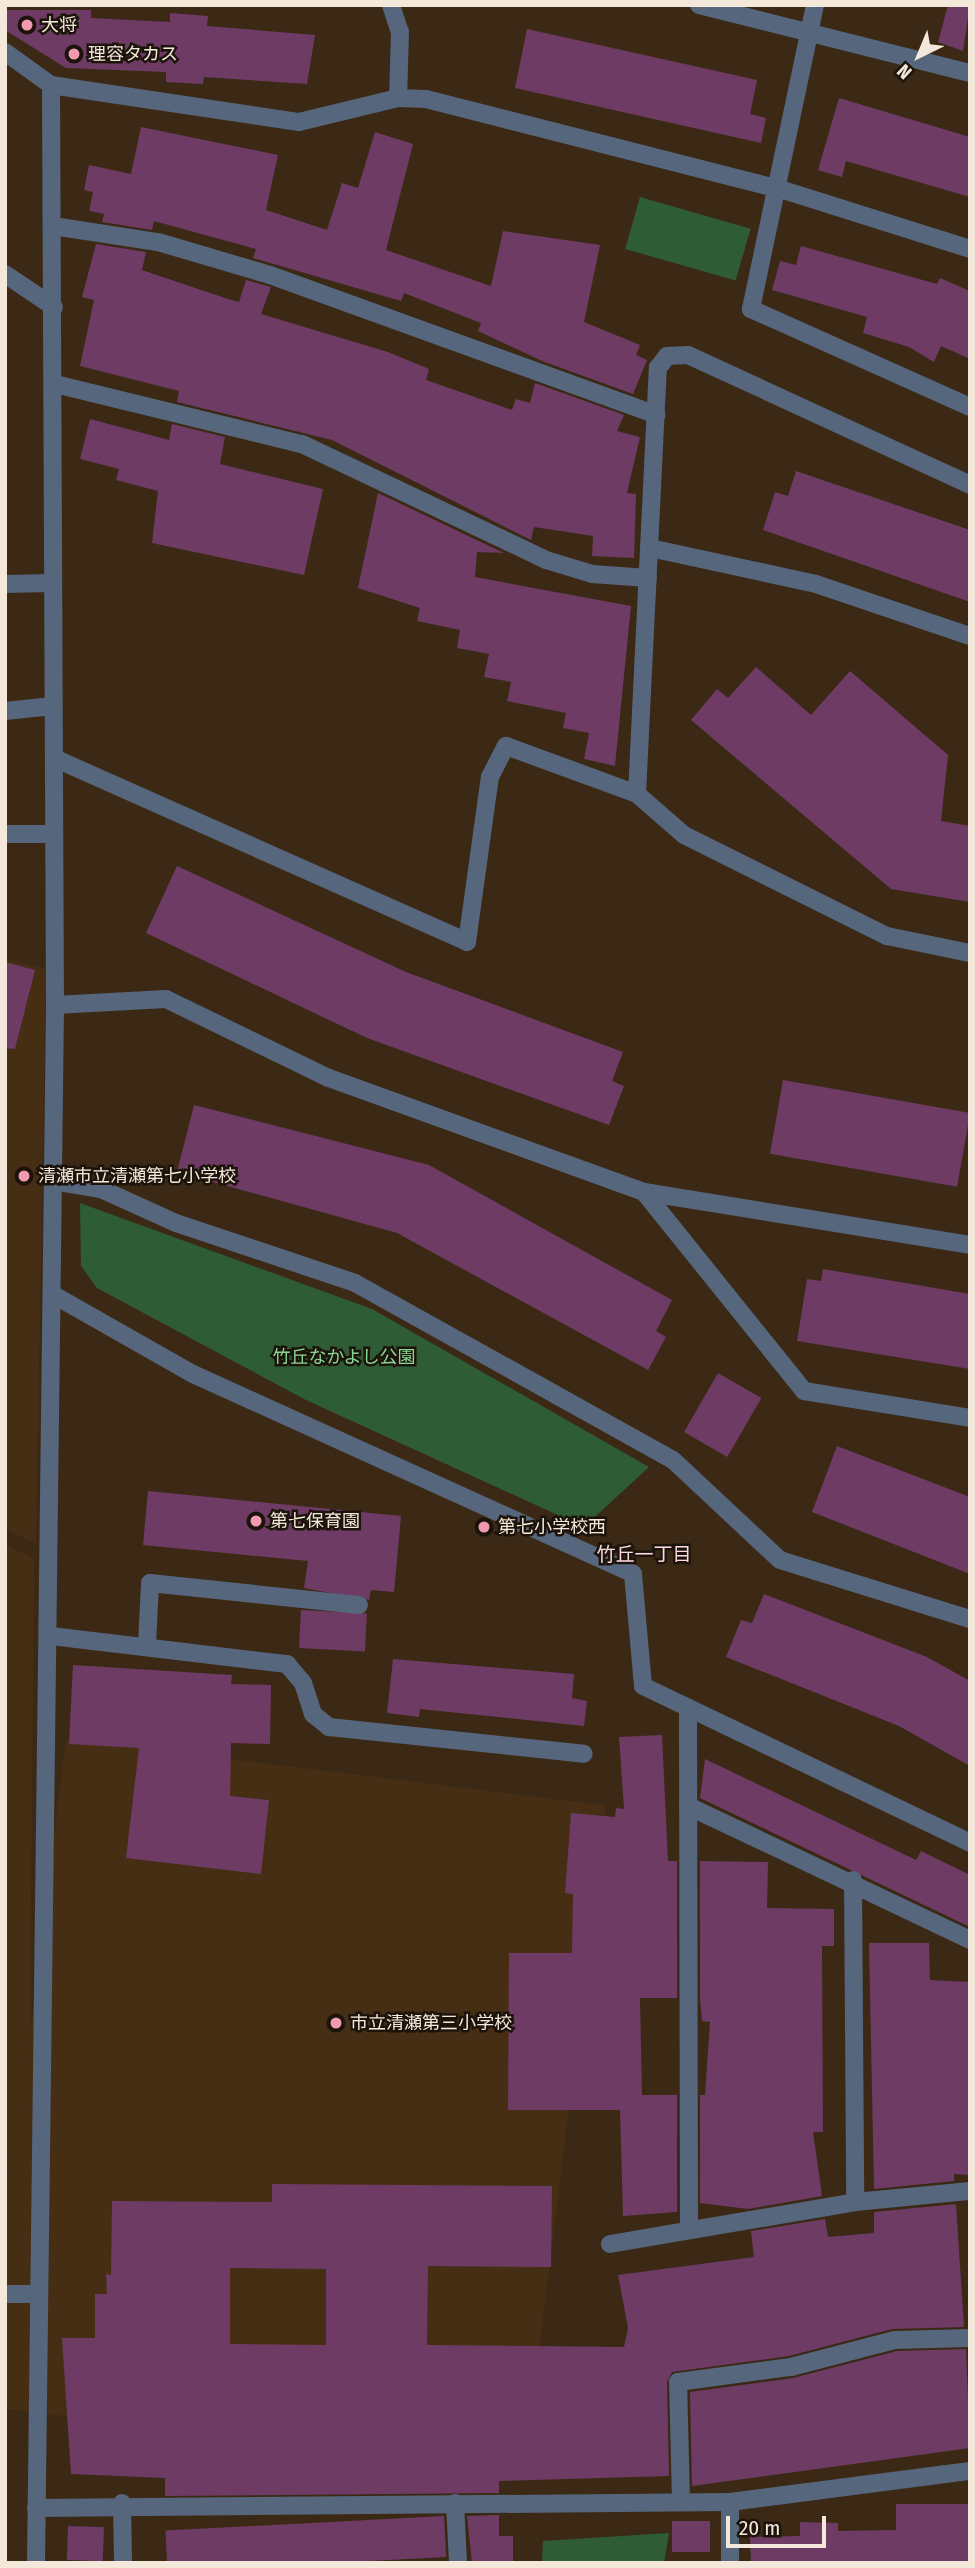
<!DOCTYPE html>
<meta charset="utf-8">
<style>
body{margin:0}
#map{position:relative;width:975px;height:2568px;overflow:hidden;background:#3b2915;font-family:"Fira Sans Condensed","Noto Sans JP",sans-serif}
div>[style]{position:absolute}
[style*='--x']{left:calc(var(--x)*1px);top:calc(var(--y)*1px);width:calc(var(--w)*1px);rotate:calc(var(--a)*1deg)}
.built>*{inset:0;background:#452e14;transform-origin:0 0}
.green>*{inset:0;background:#2e5d35;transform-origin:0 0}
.building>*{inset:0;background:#6e3b65;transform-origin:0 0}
.minor>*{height:18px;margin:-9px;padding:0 9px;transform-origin:9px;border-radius:9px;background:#56667d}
.dots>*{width:19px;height:19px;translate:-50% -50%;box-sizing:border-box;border:4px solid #1c140b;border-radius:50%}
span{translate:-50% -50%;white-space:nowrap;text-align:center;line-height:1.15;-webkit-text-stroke:5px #1c140b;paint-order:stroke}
.poi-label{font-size:18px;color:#f4e8db}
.left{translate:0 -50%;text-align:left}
.park-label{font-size:18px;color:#8ad793}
.neighbourhood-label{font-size:19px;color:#fcd9e0}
.frame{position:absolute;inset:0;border:7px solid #f4e8db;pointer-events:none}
.north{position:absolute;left:884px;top:21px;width:70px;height:70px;-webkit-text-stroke:5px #1c140b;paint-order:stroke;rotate:223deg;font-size:19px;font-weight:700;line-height:28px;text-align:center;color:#f4e8db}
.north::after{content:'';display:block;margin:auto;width:24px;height:32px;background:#f4e8db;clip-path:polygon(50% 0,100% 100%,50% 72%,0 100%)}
.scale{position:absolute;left:726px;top:2516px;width:100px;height:32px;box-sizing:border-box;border:4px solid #f4e8db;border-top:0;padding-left:9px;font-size:21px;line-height:24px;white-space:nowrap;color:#f4e8db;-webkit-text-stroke:5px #1c140b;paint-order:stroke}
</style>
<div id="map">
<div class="built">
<div style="clip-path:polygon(5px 959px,46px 969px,36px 1543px,5px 1530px)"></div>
<div style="clip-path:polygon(5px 1545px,34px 1558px,28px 2264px,5px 2264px)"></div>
<div style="left:66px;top:1739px;width:544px;height:672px;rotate:7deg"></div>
</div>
<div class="green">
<div style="left:640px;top:197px;width:115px;height:54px;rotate:16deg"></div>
<div style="clip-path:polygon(80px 1203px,372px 1309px,649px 1467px,584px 1527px,306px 1400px,97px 1288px,81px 1266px)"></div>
<div style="clip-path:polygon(669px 2533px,664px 2563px,542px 2563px,543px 2541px)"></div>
</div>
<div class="building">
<div style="clip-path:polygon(948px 5px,970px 5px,963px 51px,938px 42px)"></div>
<div style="clip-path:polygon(5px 10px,91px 10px,91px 18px,170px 22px,170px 13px,208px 16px,207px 26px,315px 35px,307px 84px,204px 77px,203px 84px,166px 82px,166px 72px,66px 68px,5px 30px)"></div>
<div style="clip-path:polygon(527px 29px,757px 80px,750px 114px,766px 118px,761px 143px,515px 88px)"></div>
<div style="clip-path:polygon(839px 98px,970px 137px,970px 197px,846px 161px,842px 177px,818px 170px)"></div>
<div style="clip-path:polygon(141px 127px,278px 155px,266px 210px,327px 230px,342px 183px,358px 188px,375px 132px,413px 144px,386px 250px,491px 286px,503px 231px,600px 245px,584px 322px,640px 345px,636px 355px,647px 360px,633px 394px,542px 361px,478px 331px,481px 323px,404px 293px,401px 301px,253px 258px,256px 249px,154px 221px,152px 230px,102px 222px,104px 214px,89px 211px,93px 192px,84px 190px,89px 165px,131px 174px)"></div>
<div style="clip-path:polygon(96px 244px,146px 252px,142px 270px,231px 300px,239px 302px,246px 280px,271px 287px,261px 314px,388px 352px,429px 369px,426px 380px,512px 410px,516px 399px,530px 403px,535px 383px,624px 415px,617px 431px,640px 437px,627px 493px,636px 494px,634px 558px,592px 556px,593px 536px,534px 527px,531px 540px,332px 440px,177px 402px,179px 391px,80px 366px,94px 300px,82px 297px)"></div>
<div style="clip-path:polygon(801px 246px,937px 284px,940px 278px,970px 291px,970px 359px,941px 346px,934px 362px,909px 347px,863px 333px,867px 317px,772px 290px,780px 261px,796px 265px)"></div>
<div style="clip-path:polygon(90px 419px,169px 440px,172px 424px,225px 437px,220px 464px,323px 489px,304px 575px,152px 543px,158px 491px,116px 480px,119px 469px,80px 459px)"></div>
<div style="clip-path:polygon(796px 471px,970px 530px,970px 602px,763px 530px,775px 492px,788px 496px)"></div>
<div style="clip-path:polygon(378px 493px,504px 553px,477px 552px,475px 577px,631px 606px,615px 766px,584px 759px,589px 733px,563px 728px,566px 713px,507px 701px,511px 682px,484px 677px,489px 654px,457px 648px,460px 630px,417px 621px,420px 608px,358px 588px)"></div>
<div style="clip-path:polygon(756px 667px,811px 715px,850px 671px,948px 755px,941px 821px,970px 826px,970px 902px,891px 889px,691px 720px,717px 689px,728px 698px)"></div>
<div style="clip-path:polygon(177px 866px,406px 972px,623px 1052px,612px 1081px,624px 1086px,609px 1125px,367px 1038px,146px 933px)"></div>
<div style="clip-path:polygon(5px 962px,35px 970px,15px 1049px,5px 1048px)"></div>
<div style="left:783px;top:1080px;width:190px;height:75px;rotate:10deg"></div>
<div style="clip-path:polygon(194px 1105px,429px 1165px,672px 1300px,656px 1331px,666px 1337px,648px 1370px,397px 1233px,177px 1172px)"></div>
<div style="clip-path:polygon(823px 1269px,970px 1294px,970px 1369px,797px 1341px,807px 1279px,821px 1281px)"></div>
<div style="left:718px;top:1373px;width:50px;height:68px;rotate:30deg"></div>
<div style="clip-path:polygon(837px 1446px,970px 1497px,970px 1574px,812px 1512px)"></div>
<div style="clip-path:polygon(148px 1491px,401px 1516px,394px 1592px,371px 1590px,369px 1600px,304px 1588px,308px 1561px,143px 1545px)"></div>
<div style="clip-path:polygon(764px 1594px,927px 1657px,970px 1681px,970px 1766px,899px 1726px,726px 1657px,741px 1620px,752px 1623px)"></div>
<div style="left:301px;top:1610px;width:66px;height:38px;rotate:3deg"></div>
<div style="clip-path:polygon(393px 1659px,574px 1674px,572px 1698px,587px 1701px,584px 1726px,420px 1709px,419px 1717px,387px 1713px)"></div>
<div style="clip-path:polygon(73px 1665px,232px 1675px,231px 1684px,271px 1685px,270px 1744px,231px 1743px,230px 1796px,269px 1800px,261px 1874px,126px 1858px,139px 1748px,69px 1744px)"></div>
<div style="clip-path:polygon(662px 1735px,668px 1861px,677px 1861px,677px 1998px,640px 1998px,642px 2095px,677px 2095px,677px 2212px,623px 2216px,620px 2110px,508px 2110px,509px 1953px,572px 1953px,573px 1894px,565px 1893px,571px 1813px,615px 1817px,616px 1808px,624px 1809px,619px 1737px)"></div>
<div style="clip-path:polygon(705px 1759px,916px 1860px,921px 1851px,970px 1875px,970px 1927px,700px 1798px)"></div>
<div style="clip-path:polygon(700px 1861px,768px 1862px,767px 1908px,834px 1909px,834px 1946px,822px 1946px,823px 2132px,813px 2132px,822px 2196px,748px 2209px,700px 2203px,700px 2095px,705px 2095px,710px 2022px,702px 2021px,700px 1998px)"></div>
<div style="clip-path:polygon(869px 1943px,929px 1943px,930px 1980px,970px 1982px,970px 2175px,954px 2174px,954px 2181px,874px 2189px)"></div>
<div style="clip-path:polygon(evenodd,272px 2184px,552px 2186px,551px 2267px,428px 2266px,427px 2345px,624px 2347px,628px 2328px,618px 2275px,754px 2257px,751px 2231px,825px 2219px,828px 2237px,874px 2233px,874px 2212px,956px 2204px,964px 2327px,892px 2329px,789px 2356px,672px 2372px,667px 2382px,669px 2476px,499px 2481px,499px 2493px,165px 2496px,165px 2478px,71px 2474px,62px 2338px,95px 2338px,95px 2294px,107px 2294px,106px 2274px,111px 2275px,112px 2201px,272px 2202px,272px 2184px,230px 2268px,326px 2269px,326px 2345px,230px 2344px,230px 2268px)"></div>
<div style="clip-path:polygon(966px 2349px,970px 2448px,692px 2486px,690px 2392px,793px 2378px,897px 2351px)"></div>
<div style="clip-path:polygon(896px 2504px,970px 2504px,970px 2563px,751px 2563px,750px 2537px,800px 2536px,800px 2522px,838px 2523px,838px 2531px,896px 2530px)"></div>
<div style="clip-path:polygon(499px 2515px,499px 2536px,513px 2536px,513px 2563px,472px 2563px,467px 2516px)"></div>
<div style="left:444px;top:2516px;width:41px;height:279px;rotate:87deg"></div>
<div style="left:672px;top:2521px;width:38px;height:31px"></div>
<div style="left:68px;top:2526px;width:36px;height:34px;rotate:2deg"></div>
</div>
<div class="minor">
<div style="--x:391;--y:5;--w:28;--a:72"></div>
<div style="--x:400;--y:32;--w:66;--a:91.7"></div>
<div style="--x:699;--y:5;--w:278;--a:14.1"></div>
<div style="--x:815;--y:5;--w:311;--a:101.9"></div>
<div style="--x:751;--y:309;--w:240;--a:24.1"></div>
<div style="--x:5;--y:52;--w:57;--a:35.7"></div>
<div style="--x:51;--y:85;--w:251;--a:8.5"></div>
<div style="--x:299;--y:122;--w:102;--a:-13.6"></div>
<div style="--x:398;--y:98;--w:28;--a:2"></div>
<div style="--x:426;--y:99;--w:365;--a:14.3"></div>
<div style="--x:780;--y:189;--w:199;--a:17.5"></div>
<div style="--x:53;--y:226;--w:106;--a:8.7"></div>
<div style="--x:158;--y:242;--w:117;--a:16.4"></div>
<div style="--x:270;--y:275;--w:411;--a:19.9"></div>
<div style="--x:5;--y:274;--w:59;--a:34"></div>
<div style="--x:55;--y:384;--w:254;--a:13.7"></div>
<div style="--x:302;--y:444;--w:270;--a:25.4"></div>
<div style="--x:546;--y:560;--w:48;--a:16.9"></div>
<div style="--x:592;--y:574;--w:56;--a:4.1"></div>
<div style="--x:650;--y:548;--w:170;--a:12.2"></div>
<div style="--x:816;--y:584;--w:163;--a:18.7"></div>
<div style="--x:5;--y:584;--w:45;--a:-1.3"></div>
<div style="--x:5;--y:711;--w:48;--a:-5.9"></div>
<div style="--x:54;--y:758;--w:452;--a:24"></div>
<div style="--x:467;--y:942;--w:167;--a:-82.1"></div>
<div style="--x:490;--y:777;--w:35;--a:-63"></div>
<div style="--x:506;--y:746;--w:140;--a:20.1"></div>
<div style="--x:637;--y:794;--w:62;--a:41.1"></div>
<div style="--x:684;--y:835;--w:227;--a:26.5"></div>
<div style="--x:887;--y:936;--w:85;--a:11.6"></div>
<div style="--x:637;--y:794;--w:427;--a:-87.2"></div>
<div style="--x:658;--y:368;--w:15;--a:-53"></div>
<div style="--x:667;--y:356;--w:21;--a:-3"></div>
<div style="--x:688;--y:355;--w:311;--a:24.7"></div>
<div style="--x:5;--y:834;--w:49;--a:0"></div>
<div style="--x:55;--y:1005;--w:111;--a:-3.1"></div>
<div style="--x:166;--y:999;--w:181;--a:25.9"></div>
<div style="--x:329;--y:1078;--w:335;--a:19.9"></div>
<div style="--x:644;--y:1192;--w:330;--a:9.2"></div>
<div style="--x:53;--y:1181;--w:49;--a:9.5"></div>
<div style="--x:101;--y:1189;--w:82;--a:24.4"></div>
<div style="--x:176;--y:1223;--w:189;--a:18.5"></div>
<div style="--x:355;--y:1283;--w:364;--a:29.1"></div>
<div style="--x:673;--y:1460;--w:146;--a:43.1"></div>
<div style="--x:780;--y:1560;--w:199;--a:17.3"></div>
<div style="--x:644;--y:1192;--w:255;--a:51.2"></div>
<div style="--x:804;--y:1391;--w:168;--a:9.2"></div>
<div style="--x:52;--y:1294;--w:162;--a:29.6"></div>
<div style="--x:193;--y:1374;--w:483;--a:24.4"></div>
<div style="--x:633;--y:1574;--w:112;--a:84.9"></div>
<div style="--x:643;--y:1686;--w:363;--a:25.6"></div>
<div style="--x:51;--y:1636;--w:238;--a:6.8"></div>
<div style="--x:287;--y:1664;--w:25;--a:50"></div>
<div style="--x:303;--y:1683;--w:33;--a:72"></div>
<div style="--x:313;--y:1714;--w:21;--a:39"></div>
<div style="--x:329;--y:1727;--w:256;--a:6"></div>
<div style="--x:147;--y:1645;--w:62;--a:-87.2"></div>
<div style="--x:150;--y:1583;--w:210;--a:6"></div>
<div style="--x:688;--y:1709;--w:518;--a:89.89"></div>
<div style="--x:688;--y:1806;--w:312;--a:25.4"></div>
<div style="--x:853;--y:1880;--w:322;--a:89.6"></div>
<div style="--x:610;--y:2244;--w:249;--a:-9.7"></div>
<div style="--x:855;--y:2202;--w:116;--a:-5.5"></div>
<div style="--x:5;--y:2294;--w:33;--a:0"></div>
<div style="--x:681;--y:2502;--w:120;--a:-91.4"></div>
<div style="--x:678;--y:2382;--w:114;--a:-7.6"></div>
<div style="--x:791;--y:2367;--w:107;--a:-14.6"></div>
<div style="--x:895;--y:2340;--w:75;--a:-1.5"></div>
<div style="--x:730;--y:2502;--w:61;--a:90"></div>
<div style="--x:122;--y:2503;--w:60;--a:89"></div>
<div style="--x:455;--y:2503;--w:60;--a:87.1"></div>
<div style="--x:36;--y:2508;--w:694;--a:-0.5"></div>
<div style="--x:730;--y:2502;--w:242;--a:-7.4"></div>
<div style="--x:36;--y:2563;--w:1558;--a:-89.3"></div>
<div style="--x:55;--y:1005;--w:920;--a:-90.25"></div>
</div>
<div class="dots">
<div style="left:27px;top:25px;background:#f29aaf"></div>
<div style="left:74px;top:54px;background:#f29aaf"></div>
<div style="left:24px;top:1176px;background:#f29aaf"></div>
<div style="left:256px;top:1521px;background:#f29aaf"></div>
<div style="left:484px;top:1527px;background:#f29aaf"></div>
<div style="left:336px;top:2023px;background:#f29aaf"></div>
</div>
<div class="poi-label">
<span class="left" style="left:41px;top:25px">大将</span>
<span class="left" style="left:88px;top:54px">理容タカス</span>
<span class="left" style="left:38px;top:1176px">清瀬市立清瀬第七小学校</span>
<span class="left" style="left:270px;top:1521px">第七保育園</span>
<span class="left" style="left:498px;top:1527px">第七小学校西</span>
<span class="left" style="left:350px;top:2023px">市立清瀬第三小学校</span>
</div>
<div class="park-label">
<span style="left:344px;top:1357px">竹丘なかよし公園</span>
</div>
<div class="neighbourhood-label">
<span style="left:644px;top:1555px">竹丘一丁目</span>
</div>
<div class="frame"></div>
<div class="north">N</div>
<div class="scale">20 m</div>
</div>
